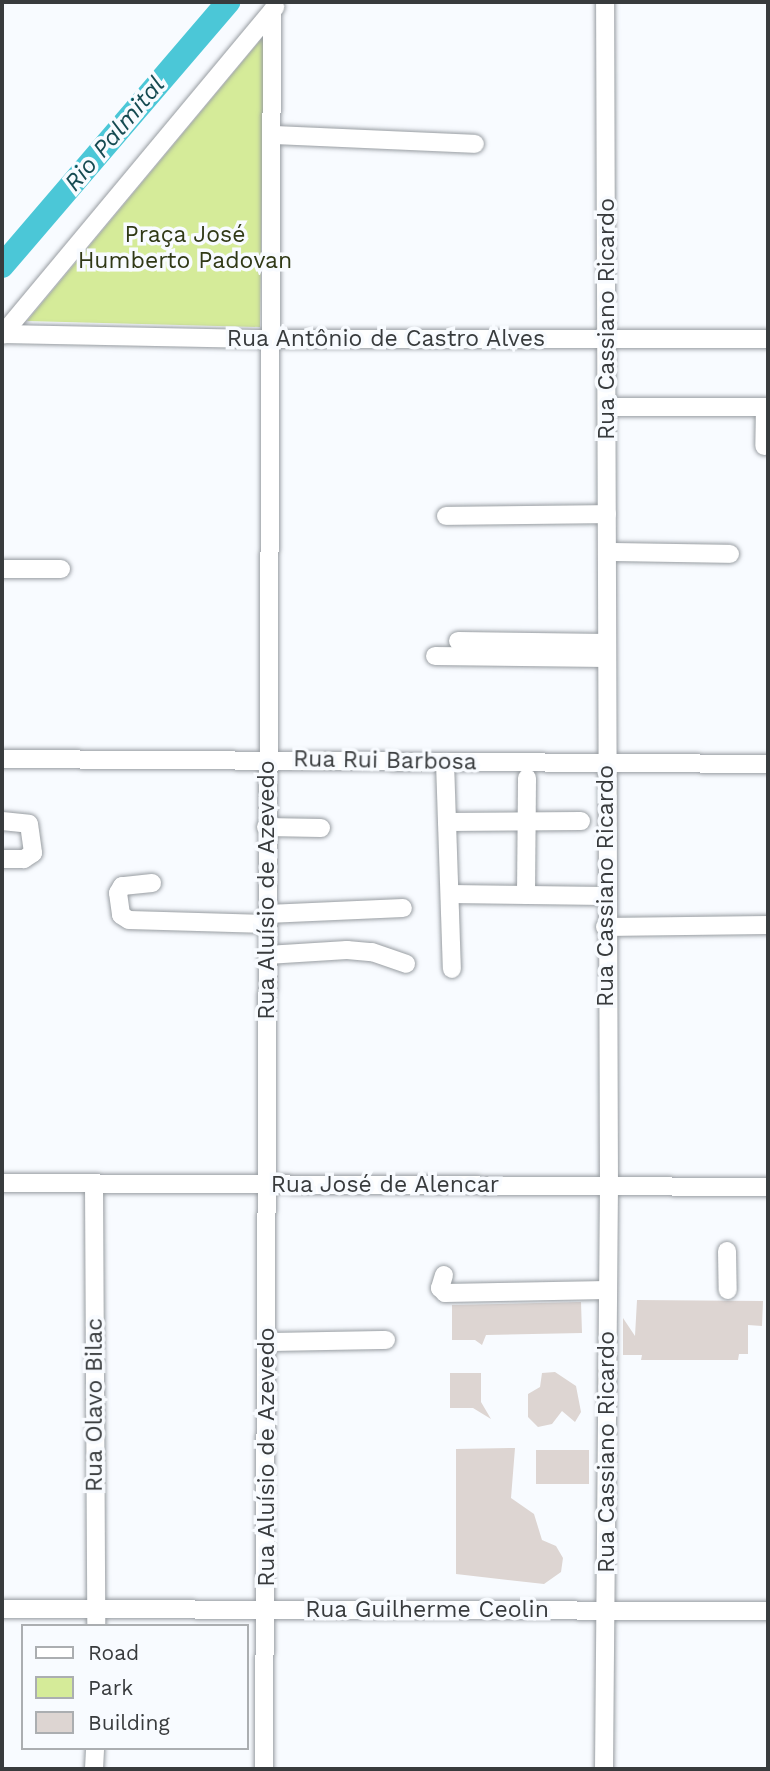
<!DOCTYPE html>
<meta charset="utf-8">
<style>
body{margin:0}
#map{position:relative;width:770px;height:1771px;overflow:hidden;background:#f8fbff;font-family:"Work Sans",sans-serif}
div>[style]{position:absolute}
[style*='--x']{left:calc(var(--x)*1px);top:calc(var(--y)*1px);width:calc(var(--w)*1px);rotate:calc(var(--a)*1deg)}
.green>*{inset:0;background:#d5eb99}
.river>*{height:24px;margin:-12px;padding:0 12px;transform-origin:12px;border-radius:12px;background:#4bc7d7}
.building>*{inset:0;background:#ddd5d2;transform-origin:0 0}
.roads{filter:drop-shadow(0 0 2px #989da2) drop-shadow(0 0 2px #989da2)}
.minor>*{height:18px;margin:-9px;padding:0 9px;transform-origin:9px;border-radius:9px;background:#fff}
span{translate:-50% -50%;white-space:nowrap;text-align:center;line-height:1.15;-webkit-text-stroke:7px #f8fbff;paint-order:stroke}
.park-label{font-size:23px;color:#303916}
.street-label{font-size:23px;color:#383b3d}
.water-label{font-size:24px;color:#164b52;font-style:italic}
.frame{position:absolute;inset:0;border:4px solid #383b3d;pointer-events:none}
.legend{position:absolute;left:21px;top:1624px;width:228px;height:126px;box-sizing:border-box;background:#f8fbff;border:2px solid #abaeb1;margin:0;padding:9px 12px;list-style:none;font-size:21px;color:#383b3d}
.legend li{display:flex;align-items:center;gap:14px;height:35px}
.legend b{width:35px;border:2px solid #abaeb1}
</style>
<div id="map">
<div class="green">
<div style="clip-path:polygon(264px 36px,260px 327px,27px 321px)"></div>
</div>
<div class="river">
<div style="--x:2;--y:266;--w:348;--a:-49.4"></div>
</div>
<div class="building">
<div style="clip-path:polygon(637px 1300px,763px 1301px,762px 1326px,748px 1325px,748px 1354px,739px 1354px,738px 1360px,641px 1360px,642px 1355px,623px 1355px,623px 1318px,635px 1336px)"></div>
<div style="clip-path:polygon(581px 1302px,582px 1333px,486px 1335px,482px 1345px,475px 1340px,452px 1340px,452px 1305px)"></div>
<div style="clip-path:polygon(555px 1372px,576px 1386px,581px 1412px,575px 1422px,562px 1411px,552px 1424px,538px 1427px,528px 1417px,528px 1394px,540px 1387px,542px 1373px)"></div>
<div style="clip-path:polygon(450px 1373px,481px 1373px,481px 1402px,491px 1419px,473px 1408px,450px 1408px)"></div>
<div style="clip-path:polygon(515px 1448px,511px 1498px,534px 1514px,542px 1540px,556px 1546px,563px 1558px,561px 1572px,544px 1584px,456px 1574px,456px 1449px)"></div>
<div style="left:536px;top:1450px;width:53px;height:34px"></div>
</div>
<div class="roads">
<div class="minor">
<div style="--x:272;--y:135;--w:203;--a:2.5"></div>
<div style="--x:3;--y:334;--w:268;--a:1.1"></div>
<div style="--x:271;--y:339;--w:497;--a:0"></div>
<div style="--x:2;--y:335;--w:427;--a:-50.2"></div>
<div style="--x:608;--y:407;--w:157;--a:0"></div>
<div style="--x:765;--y:407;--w:39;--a:91"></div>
<div style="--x:446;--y:516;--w:161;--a:-0.7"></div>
<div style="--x:607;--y:552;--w:123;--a:0.9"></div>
<div style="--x:2;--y:569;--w:59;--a:0"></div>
<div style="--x:458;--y:641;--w:149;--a:0.8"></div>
<div style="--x:435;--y:656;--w:172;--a:0.7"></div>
<div style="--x:2;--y:759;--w:766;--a:0.37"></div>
<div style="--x:445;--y:762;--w:207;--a:88.1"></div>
<div style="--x:2;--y:821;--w:27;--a:6"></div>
<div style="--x:29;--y:824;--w:29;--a:82"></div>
<div style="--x:33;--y:853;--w:11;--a:146"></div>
<div style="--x:24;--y:859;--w:22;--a:180"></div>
<div style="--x:447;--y:822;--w:134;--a:-0.4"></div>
<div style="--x:266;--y:827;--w:55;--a:1"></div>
<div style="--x:152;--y:883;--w:30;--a:174"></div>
<div style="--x:122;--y:886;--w:8;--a:120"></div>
<div style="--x:118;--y:893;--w:22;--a:82"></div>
<div style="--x:121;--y:915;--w:9;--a:32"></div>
<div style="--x:129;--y:920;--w:138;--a:1.7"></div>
<div style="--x:450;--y:894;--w:155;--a:0.7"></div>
<div style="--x:526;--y:895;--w:117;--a:-89.5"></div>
<div style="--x:267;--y:914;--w:136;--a:-2.5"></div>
<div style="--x:605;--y:927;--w:163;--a:-0.7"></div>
<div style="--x:267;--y:955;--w:80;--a:-3.6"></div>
<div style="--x:347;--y:950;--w:25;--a:5"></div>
<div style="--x:372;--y:952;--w:36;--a:19"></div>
<div style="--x:2;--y:1183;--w:766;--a:0.3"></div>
<div style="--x:94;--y:1184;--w:442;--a:89.7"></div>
<div style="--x:727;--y:1251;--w:39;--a:89"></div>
<div style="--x:444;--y:1275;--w:14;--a:107"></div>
<div style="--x:440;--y:1288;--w:7;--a:45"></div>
<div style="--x:445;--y:1293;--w:162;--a:-1.1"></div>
<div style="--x:267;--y:1342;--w:119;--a:-1"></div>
<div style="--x:2;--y:1609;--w:766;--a:0.15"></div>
<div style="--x:94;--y:1769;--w:21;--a:-87"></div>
<div style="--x:264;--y:1769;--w:1758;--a:-89.74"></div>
<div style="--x:604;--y:1769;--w:583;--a:-89.51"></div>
<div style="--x:609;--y:1186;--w:1184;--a:-90.19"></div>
</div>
</div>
<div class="park-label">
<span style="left:185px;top:248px">Praça José<br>Humberto Padovan</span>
</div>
<div class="street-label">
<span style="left:607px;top:319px;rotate:-90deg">Rua Cassiano Ricardo</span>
<span style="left:386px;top:339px">Rua Antônio de Castro Alves</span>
<span style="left:385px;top:761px;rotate:1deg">Rua Rui Barbosa</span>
<span style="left:606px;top:886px;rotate:-90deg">Rua Cassiano Ricardo</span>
<span style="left:267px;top:890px;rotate:-90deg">Rua Aluísio de Azevedo</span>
<span style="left:385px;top:1185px">Rua José de Alencar</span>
<span style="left:95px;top:1405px;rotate:-90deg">Rua Olavo Bilac</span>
<span style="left:607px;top:1452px;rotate:-90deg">Rua Cassiano Ricardo</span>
<span style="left:267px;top:1457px;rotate:-90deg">Rua Aluísio de Azevedo</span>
<span style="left:427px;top:1610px">Rua Guilherme Ceolin</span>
</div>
<div class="water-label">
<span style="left:115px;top:134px;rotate:-50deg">Rio Palmital</span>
</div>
<div class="frame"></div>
<ul class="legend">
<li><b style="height:9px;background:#fff"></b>Road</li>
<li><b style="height:19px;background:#d5eb99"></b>Park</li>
<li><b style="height:19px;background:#ddd5d2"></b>Building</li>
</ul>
</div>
